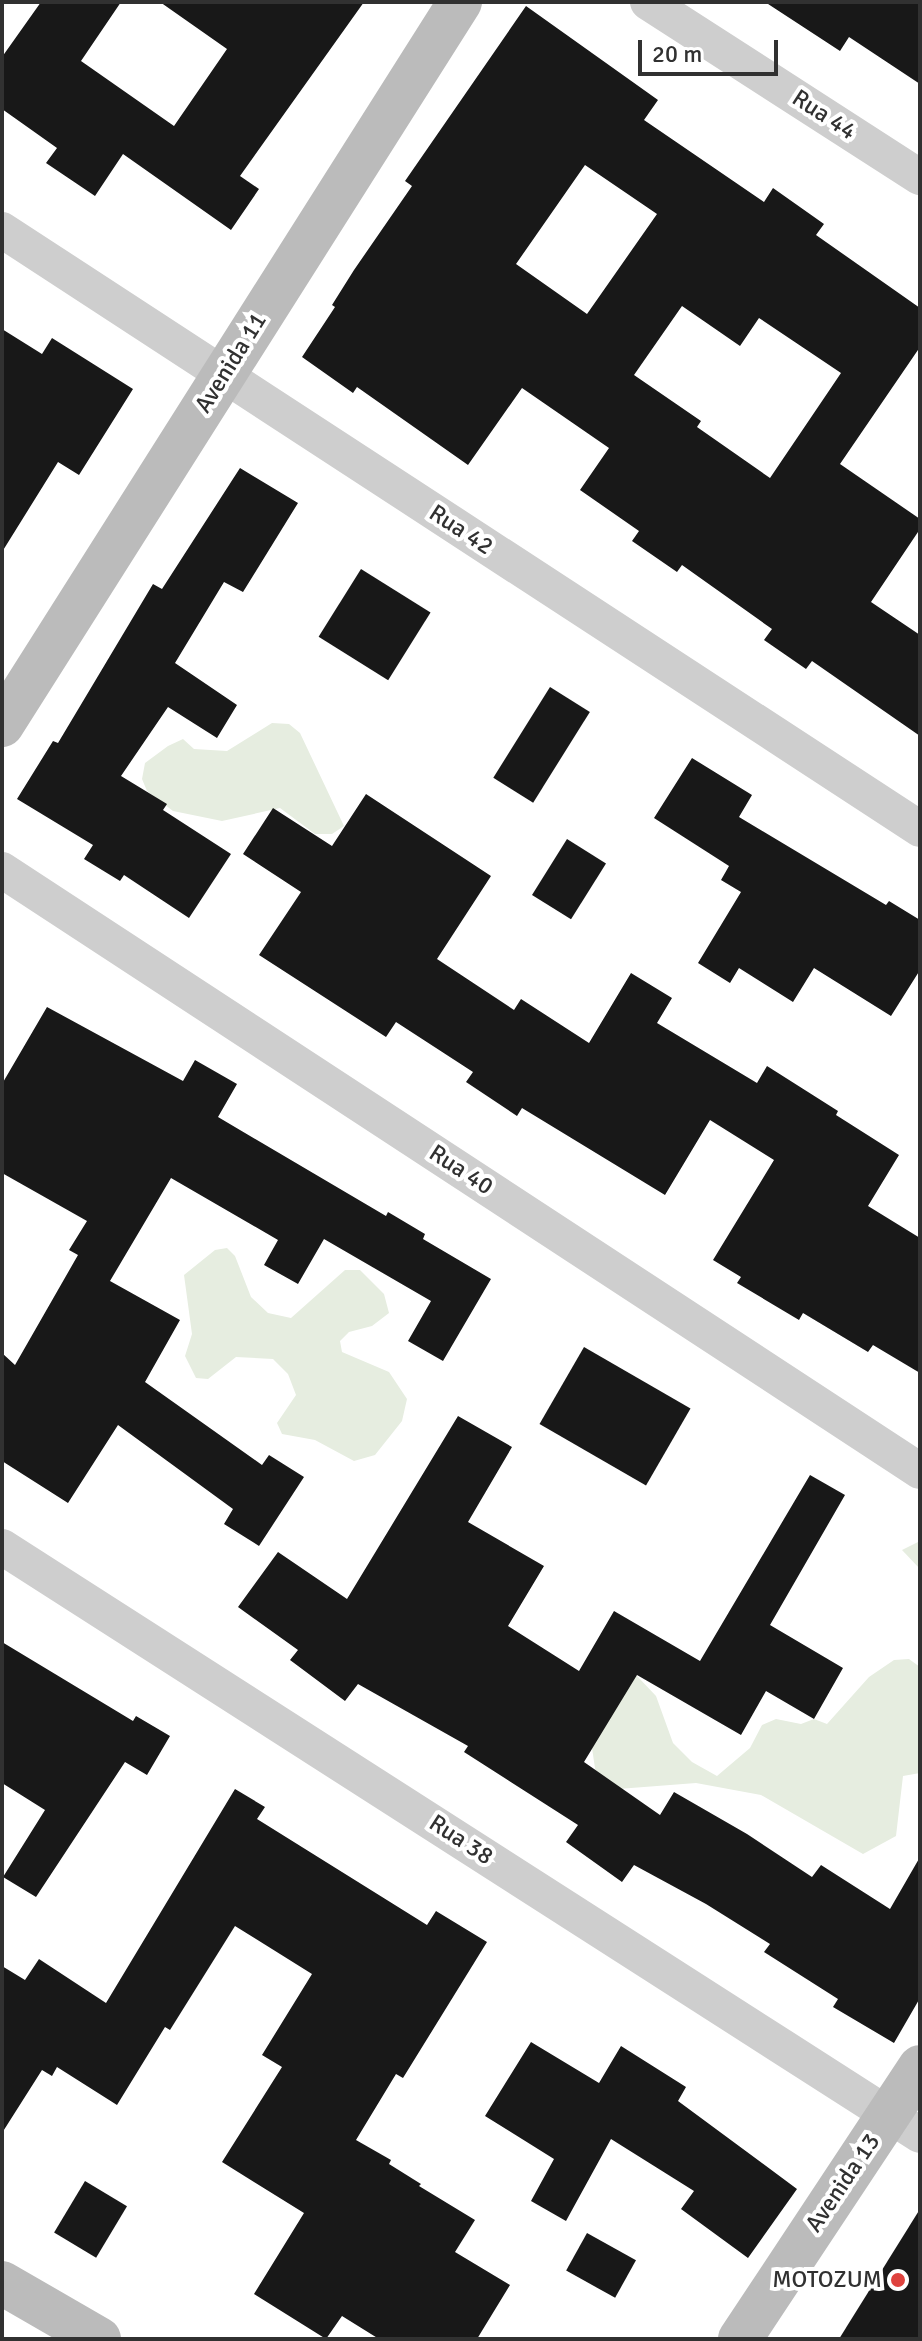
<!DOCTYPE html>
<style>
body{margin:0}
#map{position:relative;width:922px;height:2341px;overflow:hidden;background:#fff;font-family:Signika,sans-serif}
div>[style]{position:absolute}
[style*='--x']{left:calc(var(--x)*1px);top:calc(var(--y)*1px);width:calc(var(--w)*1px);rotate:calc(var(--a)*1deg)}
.green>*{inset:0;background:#e6ede0}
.building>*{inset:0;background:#181818;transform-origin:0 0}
.street>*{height:36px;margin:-18px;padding:0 18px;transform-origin:18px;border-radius:18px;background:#cecece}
.secondary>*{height:44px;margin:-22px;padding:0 22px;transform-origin:22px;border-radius:22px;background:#bbb}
.dots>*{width:22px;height:22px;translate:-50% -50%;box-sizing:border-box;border:4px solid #fff;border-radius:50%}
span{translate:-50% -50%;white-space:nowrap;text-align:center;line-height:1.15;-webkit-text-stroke:8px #fff;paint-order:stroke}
.street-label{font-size:24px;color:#313131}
.poi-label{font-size:24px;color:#313131}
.right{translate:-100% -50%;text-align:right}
.frame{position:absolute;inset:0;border:4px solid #313131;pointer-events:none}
.scale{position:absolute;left:638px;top:40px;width:140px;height:36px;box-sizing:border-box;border:4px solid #313131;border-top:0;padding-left:10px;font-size:24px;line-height:28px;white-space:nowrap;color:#313131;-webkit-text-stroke:6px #fff;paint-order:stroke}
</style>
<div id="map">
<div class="green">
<div style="clip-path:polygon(272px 723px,289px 724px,300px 733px,344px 826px,332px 834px,315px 834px,280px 808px,222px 821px,173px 811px,147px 791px,142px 779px,145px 763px,168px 746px,183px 739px,194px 749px,227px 751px)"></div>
<div style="clip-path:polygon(227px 1248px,235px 1256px,251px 1297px,268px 1313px,291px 1318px,345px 1270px,360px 1270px,384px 1294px,389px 1313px,372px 1326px,349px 1332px,340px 1341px,342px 1352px,389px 1372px,407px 1399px,402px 1421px,375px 1455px,354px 1461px,315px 1440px,282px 1434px,277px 1423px,296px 1395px,288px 1374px,273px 1359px,236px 1357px,208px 1379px,196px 1378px,185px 1356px,192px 1334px,184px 1275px,215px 1250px)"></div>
<div style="clip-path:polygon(920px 1541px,920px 1569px,902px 1550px)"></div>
<div style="clip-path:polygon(620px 1658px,656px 1696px,673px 1743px,692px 1762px,717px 1776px,750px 1748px,762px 1725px,776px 1719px,801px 1724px,814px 1719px,827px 1724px,869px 1677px,894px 1660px,909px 1659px,920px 1667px,920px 1773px,903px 1776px,896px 1836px,863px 1854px,761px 1795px,696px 1783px,618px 1789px,596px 1775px,592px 1748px)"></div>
</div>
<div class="building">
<div style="clip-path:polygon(41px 2px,121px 2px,81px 61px,174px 126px,227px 49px,160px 2px,364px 2px,240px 176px,259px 189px,231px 230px,123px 154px,95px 196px,46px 163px,57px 148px,2px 109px,2px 57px)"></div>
<div style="clip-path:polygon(765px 2px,920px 2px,920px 84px,849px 37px,840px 51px)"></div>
<div style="clip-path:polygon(evenodd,526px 6px,658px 100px,644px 120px,764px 202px,773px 188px,824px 224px,816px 235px,920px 308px,920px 347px,840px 464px,920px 519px,920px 529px,871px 602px,920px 635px,920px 736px,812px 661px,806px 669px,764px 640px,772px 629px,682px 565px,677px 572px,632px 541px,639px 531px,580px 490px,609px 448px,522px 388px,468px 465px,357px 387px,353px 393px,302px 357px,335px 307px,332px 305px,354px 270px,412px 186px,405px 181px,526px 6px,585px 165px,657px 214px,587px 314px,516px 264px,585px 165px,526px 6px,682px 306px,740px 346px,759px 318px,841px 373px,770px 478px,697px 427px,701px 421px,634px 375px,682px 306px)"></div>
<div style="clip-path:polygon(2px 329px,42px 354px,52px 338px,133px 389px,79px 475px,58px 462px,2px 552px)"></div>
<div style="clip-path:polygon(240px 468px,298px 503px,243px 592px,224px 582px,175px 663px,237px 705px,217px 738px,168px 707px,121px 776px,167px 804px,163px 810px,231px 854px,189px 918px,124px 875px,120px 881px,84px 859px,93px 845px,17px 799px,53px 741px,58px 743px,153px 584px,162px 589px)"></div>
<div style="left:361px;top:569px;width:82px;height:80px;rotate:32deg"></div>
<div style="left:550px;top:687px;width:47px;height:107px;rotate:32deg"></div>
<div style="clip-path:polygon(692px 758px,752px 795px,739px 817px,886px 905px,889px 901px,920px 920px,920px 970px,891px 1016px,814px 968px,793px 1002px,739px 968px,730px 983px,698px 963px,741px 892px,721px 880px,729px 866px,654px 818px)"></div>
<div style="clip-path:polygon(366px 794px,491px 876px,437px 959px,514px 1010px,521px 999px,589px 1043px,631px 973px,672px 998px,657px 1023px,757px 1083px,767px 1066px,838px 1111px,836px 1115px,899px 1155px,868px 1206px,920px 1238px,920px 1373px,873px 1345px,868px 1352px,803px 1313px,799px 1320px,737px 1283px,741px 1277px,713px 1260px,774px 1160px,710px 1120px,665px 1195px,522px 1108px,517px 1116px,466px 1082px,473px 1072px,396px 1022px,386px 1037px,259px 955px,301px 892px,243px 854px,273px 808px,332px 846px)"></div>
<div style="left:567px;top:839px;width:46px;height:66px;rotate:32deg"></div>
<div style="clip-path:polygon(47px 1007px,183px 1081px,195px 1060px,237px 1084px,218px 1117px,386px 1216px,388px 1212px,425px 1234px,423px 1239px,491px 1279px,443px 1361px,408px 1341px,431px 1301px,324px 1239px,298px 1284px,264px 1265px,278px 1240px,171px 1178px,110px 1281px,180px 1320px,145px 1382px,262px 1465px,269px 1455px,304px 1477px,259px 1546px,224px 1524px,233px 1509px,118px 1425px,68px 1503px,2px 1461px,2px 1353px,15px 1365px,78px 1255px,69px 1250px,87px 1221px,2px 1173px,2px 1084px)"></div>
<div style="left:584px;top:1347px;width:123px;height:89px;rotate:30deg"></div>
<div style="clip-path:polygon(458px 1416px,512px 1447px,468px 1522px,544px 1566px,508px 1626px,579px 1671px,614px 1611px,700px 1661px,810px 1475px,845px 1495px,770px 1625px,843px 1668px,814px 1719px,766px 1691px,741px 1735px,637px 1675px,584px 1762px,660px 1815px,674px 1792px,747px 1834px,812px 1877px,821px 1865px,890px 1909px,920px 1857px,920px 1998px,894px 2043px,833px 2007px,838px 1999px,764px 1952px,770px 1944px,706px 1904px,634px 1865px,622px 1882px,566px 1842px,578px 1825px,464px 1752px,468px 1746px,358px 1684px,345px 1701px,290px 1660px,298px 1650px,238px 1607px,278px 1552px,347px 1599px)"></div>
<div style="clip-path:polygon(2px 1642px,133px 1721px,136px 1716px,170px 1736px,147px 1775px,125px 1762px,36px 1897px,3px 1877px,45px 1810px,2px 1783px)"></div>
<div style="clip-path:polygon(235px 1789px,265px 1807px,257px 1819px,427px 1925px,436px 1911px,487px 1942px,403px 2078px,396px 2074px,356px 2140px,391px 2160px,389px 2164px,421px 2184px,419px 2186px,475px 2220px,455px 2252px,510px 2285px,477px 2339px,379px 2339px,342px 2316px,326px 2339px,254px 2294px,304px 2213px,222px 2162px,282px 2067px,262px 2055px,312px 1974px,235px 1926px,170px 2030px,165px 2027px,117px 2105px,57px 2067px,52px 2076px,42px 2070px,2px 2133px,2px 1966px,25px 1980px,39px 1959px,106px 2003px)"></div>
<div style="clip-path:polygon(531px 2042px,599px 2083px,621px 2046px,686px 2087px,678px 2101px,797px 2189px,748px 2258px,681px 2209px,694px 2191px,611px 2139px,566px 2221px,531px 2201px,554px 2159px,485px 2116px)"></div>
<div style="left:85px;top:2181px;width:49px;height:60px;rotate:31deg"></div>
<div style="clip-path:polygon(920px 2209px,920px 2339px,839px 2339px)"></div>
<div style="left:587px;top:2233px;width:56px;height:43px;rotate:29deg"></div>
</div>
<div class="street">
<div style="--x:648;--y:2;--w:323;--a:32.8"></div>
<div style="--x:2;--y:230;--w:1096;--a:33.12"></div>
<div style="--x:2;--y:870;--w:1097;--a:33.21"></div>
<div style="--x:2;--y:1547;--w:1090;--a:32.64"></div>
</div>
<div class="secondary">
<div style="--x:2;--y:725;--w:856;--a:-57.65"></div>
<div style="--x:2;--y:2283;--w:112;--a:30"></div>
<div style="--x:740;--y:2339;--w:326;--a:-56.5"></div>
</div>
<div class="dots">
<div style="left:898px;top:2280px;background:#de423e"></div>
</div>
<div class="street-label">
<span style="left:824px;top:115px;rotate:33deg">Rua 44</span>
<span style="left:231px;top:363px;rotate:-58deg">Avenida 11</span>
<span style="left:461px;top:530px;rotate:33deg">Rua 42</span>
<span style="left:461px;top:1170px;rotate:33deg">Rua 40</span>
<span style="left:461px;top:1840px;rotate:33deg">Rua 38</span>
<span style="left:843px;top:2183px;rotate:-56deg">Avenida 13</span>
</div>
<div class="poi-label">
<span class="right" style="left:882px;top:2280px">MOTOZUM</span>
</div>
<div class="frame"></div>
<div class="scale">20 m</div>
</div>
